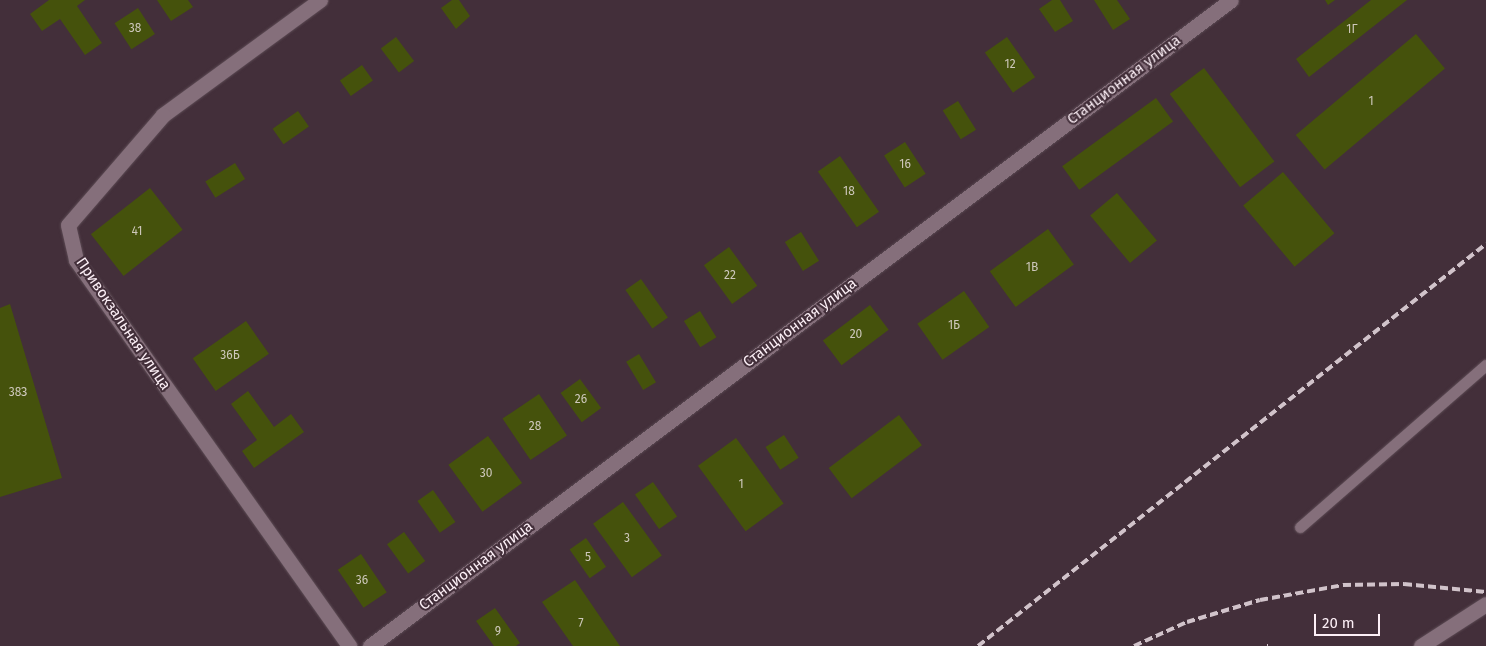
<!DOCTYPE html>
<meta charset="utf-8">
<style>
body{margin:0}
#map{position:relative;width:1486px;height:646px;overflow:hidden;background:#432f3a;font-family:"Fira Sans",sans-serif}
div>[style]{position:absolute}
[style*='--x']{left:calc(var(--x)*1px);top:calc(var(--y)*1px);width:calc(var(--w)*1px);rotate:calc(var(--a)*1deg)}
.building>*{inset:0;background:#45520c;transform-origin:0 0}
.roads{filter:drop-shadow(0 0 1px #5c4b54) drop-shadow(0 0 1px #5c4b54)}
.service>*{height:11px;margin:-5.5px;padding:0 5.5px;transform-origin:5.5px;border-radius:5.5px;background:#856f7b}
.minor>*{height:15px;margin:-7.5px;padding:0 7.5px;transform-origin:7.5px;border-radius:7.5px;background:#856f7b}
.rail>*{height:4px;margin-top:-2px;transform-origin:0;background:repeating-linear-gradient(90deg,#d1c3ca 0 8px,transparent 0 12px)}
span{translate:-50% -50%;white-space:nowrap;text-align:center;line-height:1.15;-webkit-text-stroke:4px #432f3a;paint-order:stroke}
.number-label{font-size:12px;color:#cec8bc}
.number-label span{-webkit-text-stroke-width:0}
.street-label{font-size:15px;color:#fceff6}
.scale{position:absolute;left:1314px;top:614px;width:66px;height:22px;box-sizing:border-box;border:2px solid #fceff6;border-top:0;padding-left:6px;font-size:15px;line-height:18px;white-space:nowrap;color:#fceff6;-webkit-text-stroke:4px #432f3a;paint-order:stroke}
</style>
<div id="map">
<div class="building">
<div style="clip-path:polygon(49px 0,85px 0,77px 6px,102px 43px,85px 55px,60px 19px,42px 31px,30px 14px)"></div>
<div style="clip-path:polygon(157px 0,188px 0,193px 7px,171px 21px)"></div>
<div style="clip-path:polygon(452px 0,459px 0,470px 16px,456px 29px,441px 8px)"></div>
<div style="clip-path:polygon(1052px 0,1060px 0,1073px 21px,1055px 32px,1039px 9px)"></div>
<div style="clip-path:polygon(1094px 0,1117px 0,1130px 19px,1113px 30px)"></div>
<div style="clip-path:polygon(1325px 0,1335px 0,1328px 5px)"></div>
<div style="clip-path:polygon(1371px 0,1407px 0,1309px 77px,1296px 59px)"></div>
<div style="left:138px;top:8px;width:31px;height:28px;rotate:57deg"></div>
<div style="left:1416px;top:34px;width:45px;height:157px;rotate:50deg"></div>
<div style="left:396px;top:37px;width:30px;height:19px;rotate:53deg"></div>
<div style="left:1007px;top:37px;width:49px;height:27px;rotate:55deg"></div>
<div style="left:362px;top:65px;width:19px;height:27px;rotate:55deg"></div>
<div style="left:1204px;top:68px;width:117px;height:43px;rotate:53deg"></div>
<div style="left:1156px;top:98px;width:29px;height:116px;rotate:54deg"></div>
<div style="left:958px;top:101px;width:34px;height:18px;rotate:58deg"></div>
<div style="left:298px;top:111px;width:19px;height:31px;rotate:55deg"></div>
<div style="left:905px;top:142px;width:38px;height:25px;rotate:57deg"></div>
<div style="left:840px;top:156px;width:68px;height:27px;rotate:55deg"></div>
<div style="left:235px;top:163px;width:19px;height:35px;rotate:58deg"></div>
<div style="left:1283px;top:172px;width:80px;height:52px;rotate:50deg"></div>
<div style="left:150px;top:188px;width:53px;height:75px;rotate:52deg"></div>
<div style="left:1117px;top:193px;width:62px;height:35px;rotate:50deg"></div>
<div style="left:1048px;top:229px;width:44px;height:72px;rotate:54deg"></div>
<div style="left:801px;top:232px;width:34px;height:19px;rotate:58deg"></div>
<div style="left:729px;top:247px;width:48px;height:31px;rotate:54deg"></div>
<div style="left:641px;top:279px;width:47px;height:19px;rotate:55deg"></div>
<div style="left:964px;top:291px;width:44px;height:57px;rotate:55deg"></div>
<div style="clip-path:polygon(10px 304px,62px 478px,0 497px,0 308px)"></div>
<div style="left:870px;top:305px;width:31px;height:59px;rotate:53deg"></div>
<div style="left:700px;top:311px;width:31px;height:19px;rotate:58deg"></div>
<div style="left:246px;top:321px;width:40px;height:65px;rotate:55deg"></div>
<div style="left:639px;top:354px;width:33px;height:15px;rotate:59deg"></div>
<div style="left:580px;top:379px;width:36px;height:24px;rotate:54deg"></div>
<div style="clip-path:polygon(248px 391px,274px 427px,291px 414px,304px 432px,254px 468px,242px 451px,257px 440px,231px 404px)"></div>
<div style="left:539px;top:394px;width:50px;height:44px;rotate:56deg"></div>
<div style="left:899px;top:415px;width:38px;height:88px;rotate:53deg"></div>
<div style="left:784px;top:435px;width:27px;height:22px;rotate:57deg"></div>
<div style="left:488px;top:436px;width:58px;height:49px;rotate:54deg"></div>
<div style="left:736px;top:438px;width:81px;height:47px;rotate:54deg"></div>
<div style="left:653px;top:482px;width:42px;height:22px;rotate:55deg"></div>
<div style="left:433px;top:490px;width:39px;height:19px;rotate:55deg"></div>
<div style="left:623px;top:502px;width:66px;height:37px;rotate:54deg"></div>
<div style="left:404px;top:532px;width:36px;height:21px;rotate:54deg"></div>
<div style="left:586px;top:538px;width:35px;height:20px;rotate:55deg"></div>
<div style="left:361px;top:554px;width:46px;height:28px;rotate:56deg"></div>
<div style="clip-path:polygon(575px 580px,620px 646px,573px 646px,542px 602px)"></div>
<div style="clip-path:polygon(495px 608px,520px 643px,516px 646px,494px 646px,476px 621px)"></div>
</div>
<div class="roads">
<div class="service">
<div style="--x:1300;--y:527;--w:247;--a:-41.1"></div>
</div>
<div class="minor">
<div style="--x:320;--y:0;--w:195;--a:143.8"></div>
<div style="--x:163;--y:115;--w:145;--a:130.8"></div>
<div style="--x:68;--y:225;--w:36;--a:77"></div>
<div style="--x:76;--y:260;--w:473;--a:54.7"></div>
<div style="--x:370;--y:646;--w:1076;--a:-36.88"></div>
<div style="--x:1421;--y:646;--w:77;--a:-32.9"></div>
</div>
</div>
<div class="rail">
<div style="--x:978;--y:646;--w:648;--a:-38.36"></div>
<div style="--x:1134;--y:646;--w:58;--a:-24.4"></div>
<div style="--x:1187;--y:622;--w:76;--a:-16.8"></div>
<div style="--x:1260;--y:600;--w:84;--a:-10.2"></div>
<div style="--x:1343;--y:585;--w:61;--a:-0.9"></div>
<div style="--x:1404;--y:584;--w:82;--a:5.6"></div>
<div style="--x:1267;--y:646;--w:1;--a:0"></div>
</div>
<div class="number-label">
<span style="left:135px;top:29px">38</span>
<span style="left:1352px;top:30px">1Г</span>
<span style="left:1010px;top:65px">12</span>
<span style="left:1371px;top:102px">1</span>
<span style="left:905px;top:165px">16</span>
<span style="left:849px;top:192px">18</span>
<span style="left:137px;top:232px">41</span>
<span style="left:1032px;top:268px">1В</span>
<span style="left:730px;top:276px">22</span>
<span style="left:954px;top:326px">1Б</span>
<span style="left:856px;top:335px">20</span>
<span style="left:230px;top:356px">36Б</span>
<span style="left:18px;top:393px">38З</span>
<span style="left:581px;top:400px">26</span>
<span style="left:535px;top:427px">28</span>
<span style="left:486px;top:474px">30</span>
<span style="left:741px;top:485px">1</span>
<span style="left:627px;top:539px">3</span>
<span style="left:588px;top:558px">5</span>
<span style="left:362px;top:581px">36</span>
<span style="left:581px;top:624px">7</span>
<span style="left:498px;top:632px">9</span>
</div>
<div class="street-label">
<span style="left:1124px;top:80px;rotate:-37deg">Станционная улица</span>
<span style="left:800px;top:323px;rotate:-37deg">Станционная улица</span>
<span style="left:123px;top:324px;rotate:56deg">Привокзальная улица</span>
<span style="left:476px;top:566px;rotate:-37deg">Станционная улица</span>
</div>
<div class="scale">20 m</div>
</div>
